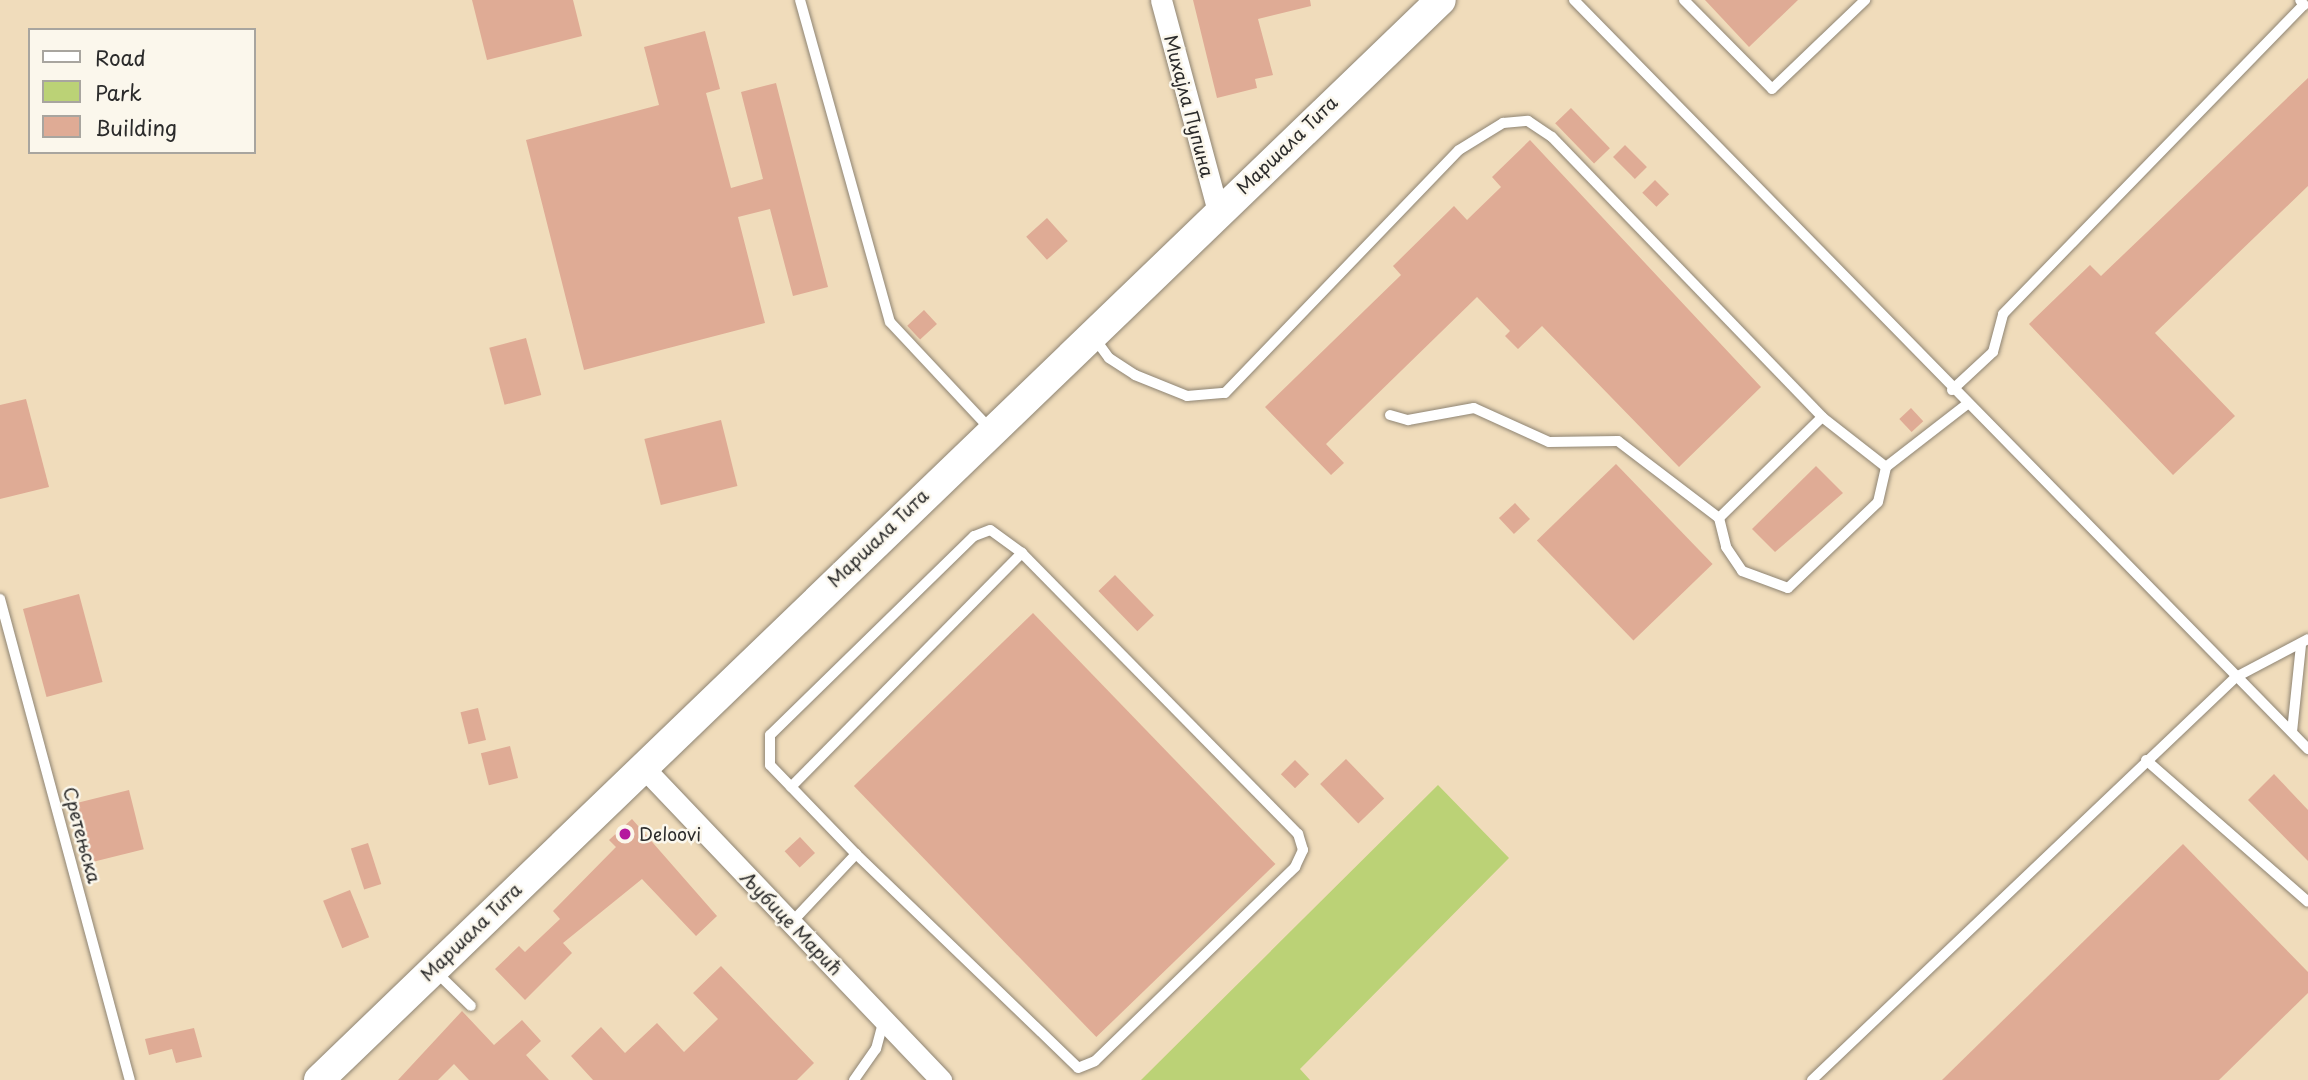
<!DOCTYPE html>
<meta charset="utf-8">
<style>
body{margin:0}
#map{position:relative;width:2308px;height:1080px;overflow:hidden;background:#f0dcbb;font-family:"Playpen Sans",sans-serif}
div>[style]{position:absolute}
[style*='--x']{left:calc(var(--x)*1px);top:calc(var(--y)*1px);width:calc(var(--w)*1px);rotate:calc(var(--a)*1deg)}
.green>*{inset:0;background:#bbd276}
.building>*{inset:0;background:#dfab95;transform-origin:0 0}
.roads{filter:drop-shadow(0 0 2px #8e8473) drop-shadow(0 0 2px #8e8473)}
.lane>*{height:10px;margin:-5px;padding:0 5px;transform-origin:5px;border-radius:5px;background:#fff}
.street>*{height:21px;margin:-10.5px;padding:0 10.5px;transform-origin:10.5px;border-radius:10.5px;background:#fff}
.secondary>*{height:30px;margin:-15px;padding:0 15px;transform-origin:15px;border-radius:15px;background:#fff}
.dots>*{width:19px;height:19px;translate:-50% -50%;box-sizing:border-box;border:4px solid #fbf7ec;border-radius:50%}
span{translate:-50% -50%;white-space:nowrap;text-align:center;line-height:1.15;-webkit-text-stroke:5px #fbf7ec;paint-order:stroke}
.street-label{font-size:18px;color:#2b2b2b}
.poi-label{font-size:18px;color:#2b2b2b}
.left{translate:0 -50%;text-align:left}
.legend{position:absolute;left:28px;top:28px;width:228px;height:126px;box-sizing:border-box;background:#fbf7ec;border:2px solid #a8a59f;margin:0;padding:9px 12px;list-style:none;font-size:21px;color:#2b2b2b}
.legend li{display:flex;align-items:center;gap:14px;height:35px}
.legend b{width:35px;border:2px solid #a8a59f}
</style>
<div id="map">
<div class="green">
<div style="clip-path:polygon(1438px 785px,1509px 858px,1300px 1069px,1310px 1080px,1141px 1080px)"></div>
</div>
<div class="building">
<div style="clip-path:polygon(472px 0,573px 0,582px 36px,487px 60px)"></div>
<div style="clip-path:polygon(1193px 0,1310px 0,1311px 6px,1258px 19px,1273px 75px,1255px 79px,1257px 88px,1217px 98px)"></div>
<div style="clip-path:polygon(1705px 0,1798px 0,1749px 47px)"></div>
<div style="clip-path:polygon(705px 31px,720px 89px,706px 93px,731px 188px,763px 179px,741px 92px,776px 83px,828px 287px,793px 296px,770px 209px,738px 217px,765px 323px,584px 370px,526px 140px,659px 105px,644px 47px)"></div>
<div style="clip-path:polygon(2308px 78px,2308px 186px,2155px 333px,2235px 416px,2173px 475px,2029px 324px,2090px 265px,2101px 276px)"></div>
<div style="left:1571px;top:108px;width:56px;height:22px;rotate:46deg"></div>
<div style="clip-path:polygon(1530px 140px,1761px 387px,1679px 467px,1542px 326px,1518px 349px,1505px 336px,1510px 331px,1477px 297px,1326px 444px,1344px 463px,1331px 475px,1265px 407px,1401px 275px,1393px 266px,1454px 206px,1467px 220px,1501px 187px,1492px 177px)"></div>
<div style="left:1625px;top:145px;width:31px;height:17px;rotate:45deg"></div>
<div style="left:1655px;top:180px;width:20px;height:18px;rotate:45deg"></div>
<div style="left:1047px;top:218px;width:31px;height:28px;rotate:48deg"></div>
<div style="left:924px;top:310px;width:19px;height:23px;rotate:47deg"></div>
<div style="left:526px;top:338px;width:59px;height:38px;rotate:75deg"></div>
<div style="clip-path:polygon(26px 399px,49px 487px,0 499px,0 405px)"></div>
<div style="left:1911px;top:408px;width:18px;height:16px;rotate:47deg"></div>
<div style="left:721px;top:420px;width:68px;height:79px;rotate:76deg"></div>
<div style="left:1616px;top:464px;width:139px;height:110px;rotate:46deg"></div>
<div style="clip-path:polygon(1816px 466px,1843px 493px,1775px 552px,1752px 529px)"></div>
<div style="left:1515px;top:503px;width:22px;height:22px;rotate:47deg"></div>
<div style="left:1115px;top:575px;width:56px;height:23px;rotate:46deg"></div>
<div style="left:79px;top:594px;width:91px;height:58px;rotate:75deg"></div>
<div style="left:1033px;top:613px;width:349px;height:249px;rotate:46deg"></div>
<div style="left:478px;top:708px;width:33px;height:18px;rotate:76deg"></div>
<div style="left:510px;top:746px;width:33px;height:30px;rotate:76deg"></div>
<div style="left:1346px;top:759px;width:55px;height:36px;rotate:46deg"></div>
<div style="left:1295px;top:760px;width:20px;height:20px;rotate:45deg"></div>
<div style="clip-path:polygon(2274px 774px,2308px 810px,2308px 861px,2248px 800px)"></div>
<div style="left:129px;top:790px;width:61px;height:58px;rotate:76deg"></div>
<div style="clip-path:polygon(632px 819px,717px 916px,696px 936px,642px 879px,563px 943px,572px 953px,525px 1000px,495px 969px,519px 946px,525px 952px,560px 919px,553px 911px,616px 847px,609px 840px)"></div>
<div style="left:800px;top:837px;width:22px;height:21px;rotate:47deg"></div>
<div style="left:368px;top:843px;width:43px;height:18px;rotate:72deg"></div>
<div style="clip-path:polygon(2183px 844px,2308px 972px,2308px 993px,2219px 1080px,1942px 1080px)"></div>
<div style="left:350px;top:890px;width:51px;height:29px;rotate:68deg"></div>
<div style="clip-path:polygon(721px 966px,814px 1063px,797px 1080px,593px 1080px,571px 1056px,601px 1027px,625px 1053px,657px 1023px,684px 1052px,718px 1019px,693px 993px)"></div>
<div style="clip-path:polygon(462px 1011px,494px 1045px,522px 1020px,541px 1041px,526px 1055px,549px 1080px,469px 1080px,454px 1064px,438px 1080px,398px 1080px)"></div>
<div style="clip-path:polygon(194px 1028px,202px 1057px,176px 1063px,172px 1049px,149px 1055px,145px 1039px)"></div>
</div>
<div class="roads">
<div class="lane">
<div style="--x:800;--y:0;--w:334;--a:74.4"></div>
<div style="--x:890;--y:322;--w:146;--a:46.9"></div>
<div style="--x:1574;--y:0;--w:1049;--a:45.58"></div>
<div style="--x:1684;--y:0;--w:125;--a:45.3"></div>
<div style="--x:1772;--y:89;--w:129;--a:-43.7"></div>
<div style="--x:1093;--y:336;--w:27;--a:54"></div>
<div style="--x:1109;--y:358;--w:31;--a:33"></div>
<div style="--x:1135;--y:375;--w:56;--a:22"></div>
<div style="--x:1187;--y:396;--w:38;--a:-5"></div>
<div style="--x:1225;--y:393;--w:337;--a:-46.1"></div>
<div style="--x:1459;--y:150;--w:52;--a:-31.5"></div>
<div style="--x:1503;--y:123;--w:25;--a:-5"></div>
<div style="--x:1528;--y:121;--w:29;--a:34"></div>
<div style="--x:1552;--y:137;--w:389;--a:46"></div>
<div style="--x:1822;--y:417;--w:81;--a:38"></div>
<div style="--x:1952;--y:390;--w:56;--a:-42.8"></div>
<div style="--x:1993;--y:352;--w:39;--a:-75"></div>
<div style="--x:2003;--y:314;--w:431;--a:-45.8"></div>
<div style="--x:2304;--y:5;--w:6;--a:-129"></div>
<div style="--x:1390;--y:415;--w:19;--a:16"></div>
<div style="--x:1408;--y:420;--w:67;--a:-10.3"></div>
<div style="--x:1474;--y:408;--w:82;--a:24.4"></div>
<div style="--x:1549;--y:442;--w:69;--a:-0.8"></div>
<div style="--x:1618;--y:441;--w:127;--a:37.3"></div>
<div style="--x:1719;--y:518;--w:30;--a:76"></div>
<div style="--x:1726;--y:547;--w:29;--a:56"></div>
<div style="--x:1742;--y:571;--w:49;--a:20.3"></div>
<div style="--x:1788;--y:588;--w:124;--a:-43.7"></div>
<div style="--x:1878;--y:502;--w:36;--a:-77"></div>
<div style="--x:1886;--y:467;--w:101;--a:-37.8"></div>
<div style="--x:1719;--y:518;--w:144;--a:-44.4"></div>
<div style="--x:0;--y:599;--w:498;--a:74.9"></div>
<div style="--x:2292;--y:732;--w:87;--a:-84.1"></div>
<div style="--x:2146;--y:760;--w:215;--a:41.2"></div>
<div style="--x:791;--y:787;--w:329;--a:-45.4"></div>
<div style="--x:791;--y:923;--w:95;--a:-46.7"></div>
<div style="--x:856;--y:854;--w:308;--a:43.9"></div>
<div style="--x:1078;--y:1068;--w:18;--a:-22"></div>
<div style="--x:1095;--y:1061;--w:279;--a:-44.1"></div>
<div style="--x:1295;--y:867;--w:19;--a:-65"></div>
<div style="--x:1303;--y:850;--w:17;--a:-107"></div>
<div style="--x:1298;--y:834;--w:394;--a:-134.5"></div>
<div style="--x:1022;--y:553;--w:39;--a:-144"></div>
<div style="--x:990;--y:530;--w:17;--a:159"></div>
<div style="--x:974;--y:536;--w:285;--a:135.7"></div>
<div style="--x:770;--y:735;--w:30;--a:90"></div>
<div style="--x:770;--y:765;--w:124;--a:46"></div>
<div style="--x:435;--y:971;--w:50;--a:44.2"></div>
<div style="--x:854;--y:1080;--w:38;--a:-55"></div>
<div style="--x:876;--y:1049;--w:30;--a:-75"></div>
<div style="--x:1812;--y:1080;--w:585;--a:-43.55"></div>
<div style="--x:2236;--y:677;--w:81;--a:-27.8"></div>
</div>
<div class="street">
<div style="--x:1161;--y:0;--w:219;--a:74.9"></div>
<div style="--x:642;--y:766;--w:434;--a:46.4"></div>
</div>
<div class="secondary">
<div style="--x:319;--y:1080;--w:1557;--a:-43.91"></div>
</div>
</div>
<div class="dots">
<div style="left:625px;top:834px;background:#b5179e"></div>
</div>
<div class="street-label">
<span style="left:1189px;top:106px;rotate:75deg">Михајла Пупина</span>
<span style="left:1287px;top:145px;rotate:-44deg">Маршала Тита</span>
<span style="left:878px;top:538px;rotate:-44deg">Маршала Тита</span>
<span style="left:82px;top:835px;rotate:75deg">Сретењска</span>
<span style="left:791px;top:923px;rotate:46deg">Љубице Марић</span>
<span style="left:471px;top:932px;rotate:-44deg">Маршала Тита</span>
</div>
<div class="poi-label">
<span class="left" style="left:639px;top:834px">Deloovi</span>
</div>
<ul class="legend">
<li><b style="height:9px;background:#fff"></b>Road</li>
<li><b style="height:19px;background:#bbd276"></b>Park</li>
<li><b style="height:19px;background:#dfab95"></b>Building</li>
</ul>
</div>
